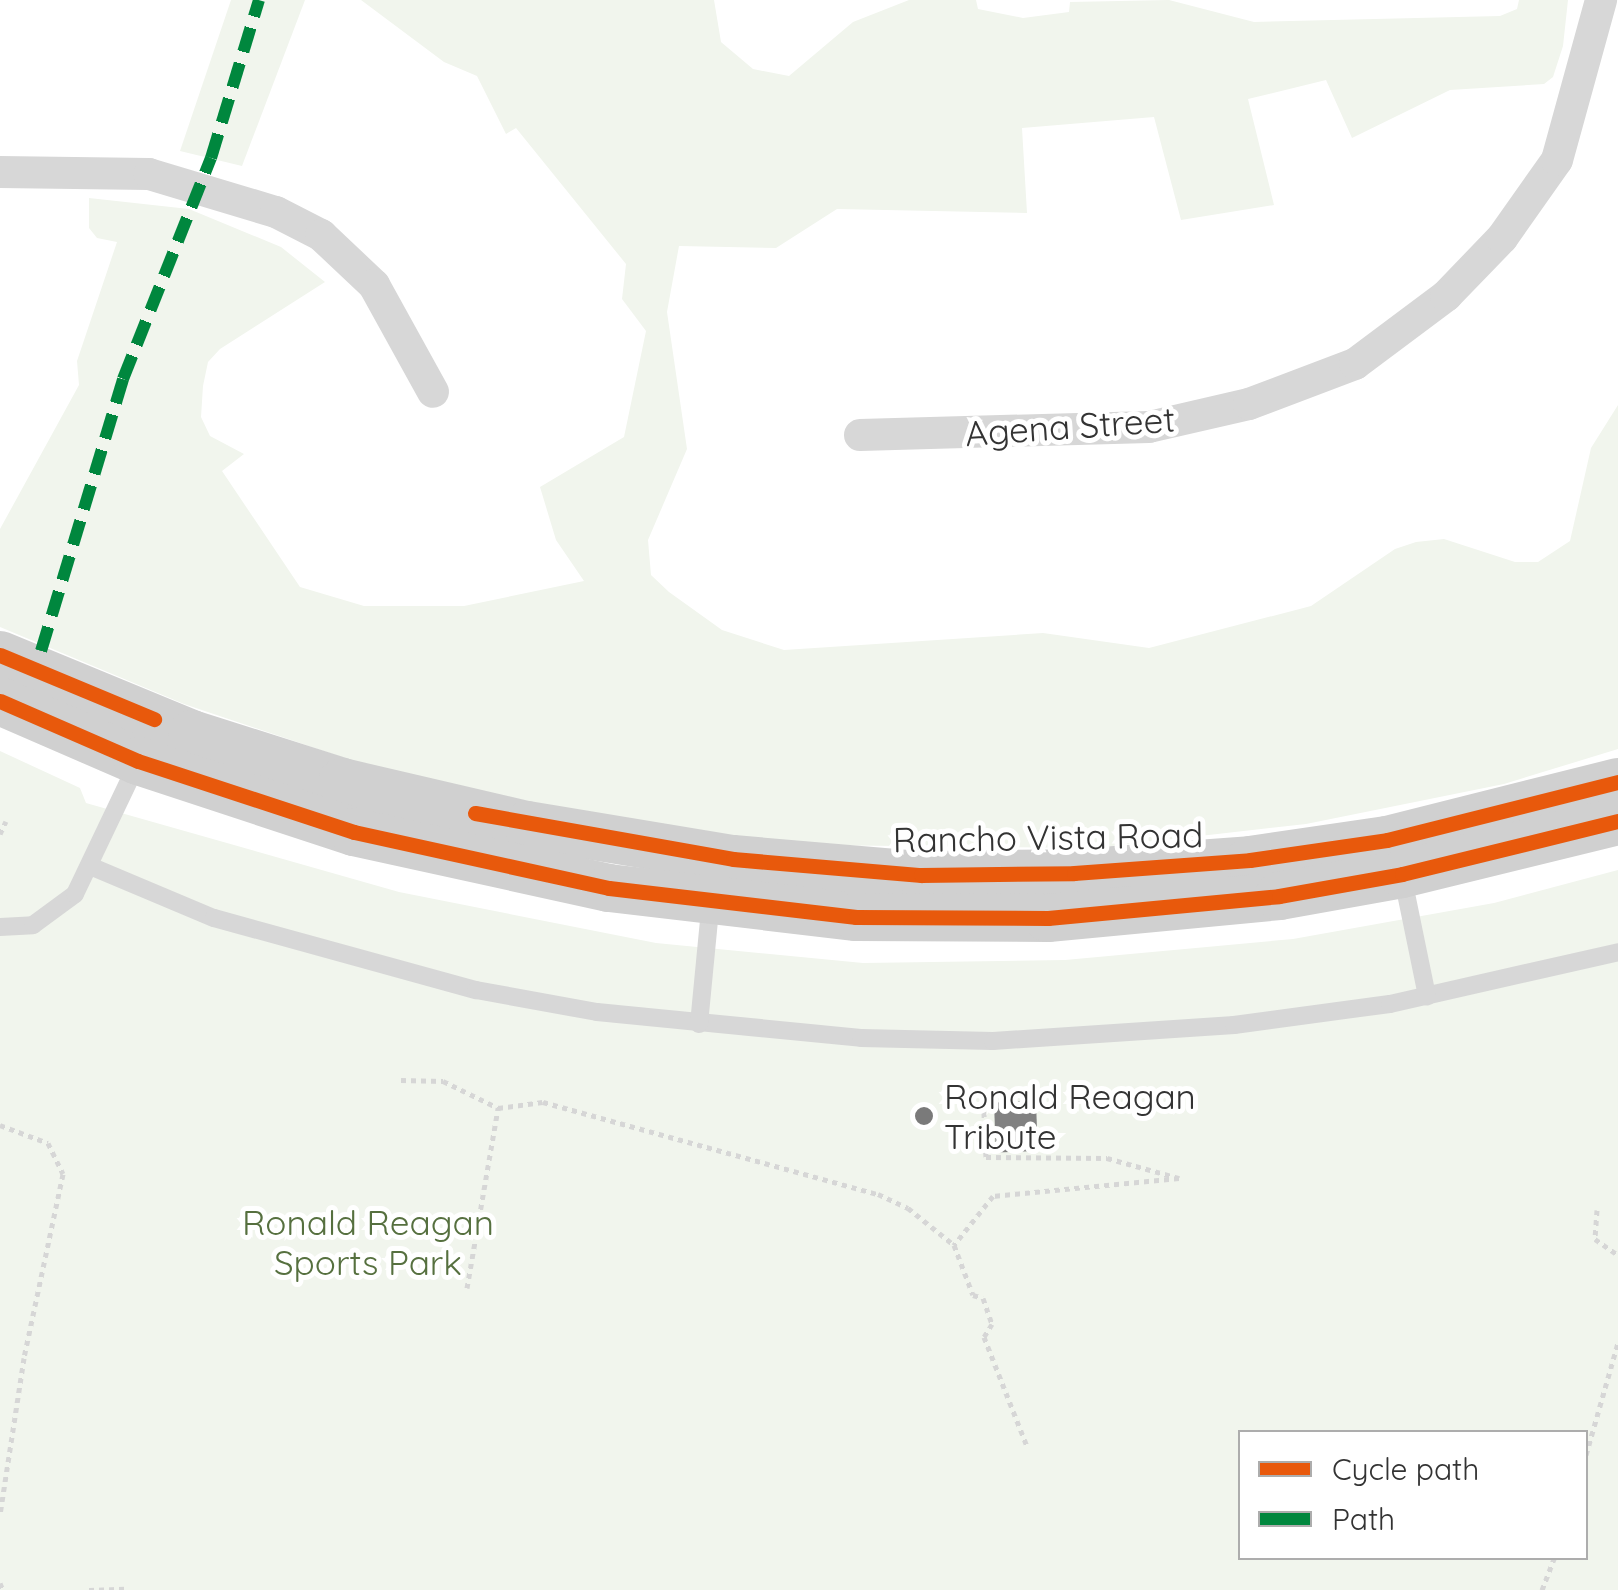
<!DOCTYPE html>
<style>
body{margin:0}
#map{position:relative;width:1618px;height:1590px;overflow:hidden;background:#fff;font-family:Quicksand,sans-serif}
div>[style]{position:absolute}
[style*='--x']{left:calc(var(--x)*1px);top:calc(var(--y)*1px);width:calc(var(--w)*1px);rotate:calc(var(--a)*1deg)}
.green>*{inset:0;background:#f1f5ed}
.building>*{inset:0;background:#818181;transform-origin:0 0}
.path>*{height:5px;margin-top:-2.5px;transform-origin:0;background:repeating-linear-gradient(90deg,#d6d6d6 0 5px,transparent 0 10px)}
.lane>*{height:18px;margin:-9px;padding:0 9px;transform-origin:9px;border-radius:9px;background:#d7d7d7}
.street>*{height:32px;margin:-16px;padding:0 16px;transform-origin:16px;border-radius:16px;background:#d7d7d7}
.secondary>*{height:48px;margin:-24px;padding:0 24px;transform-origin:24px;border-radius:24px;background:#d0d0d0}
.quiet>*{height:12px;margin-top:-6px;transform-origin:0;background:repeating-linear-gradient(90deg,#00873e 0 25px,transparent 0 37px)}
.cycleway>*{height:15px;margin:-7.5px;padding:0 7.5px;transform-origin:7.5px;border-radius:7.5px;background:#e8590c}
.dots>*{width:28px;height:28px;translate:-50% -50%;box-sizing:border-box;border:5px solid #fff;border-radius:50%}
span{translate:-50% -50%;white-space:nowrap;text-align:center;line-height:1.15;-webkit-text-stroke:10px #fff;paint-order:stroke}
.street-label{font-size:35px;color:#333}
.poi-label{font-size:35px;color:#333}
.left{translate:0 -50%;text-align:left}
.park-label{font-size:35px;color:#56703f}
.legend{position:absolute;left:1238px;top:1430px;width:350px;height:130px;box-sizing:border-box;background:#fff;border:2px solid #adadad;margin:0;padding:12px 18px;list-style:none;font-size:30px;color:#333}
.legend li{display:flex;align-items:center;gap:20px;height:50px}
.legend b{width:50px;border:2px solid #adadad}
</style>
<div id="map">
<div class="green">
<div style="clip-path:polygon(231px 0,305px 0,242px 166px,180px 151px)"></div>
<div style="clip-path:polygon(361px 0,714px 0,721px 42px,753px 69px,789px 76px,853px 22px,909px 0,976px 0,978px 9px,1023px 18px,1069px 12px,1070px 2px,1169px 0,1254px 22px,1500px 16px,1517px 9px,1519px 0,1568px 0,1563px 46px,1553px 77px,1544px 84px,1450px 90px,1352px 138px,1326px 80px,1248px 99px,1274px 205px,1181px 220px,1154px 117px,1022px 128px,1027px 213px,837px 209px,776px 248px,679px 246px,667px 312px,687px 449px,648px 540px,651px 575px,669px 592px,722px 630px,784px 650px,1043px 633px,1149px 648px,1311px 606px,1395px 549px,1416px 542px,1444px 539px,1515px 562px,1538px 562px,1570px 541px,1591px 448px,1618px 405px,1618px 749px,1504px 784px,1306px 824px,1095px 848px,806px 845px,675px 830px,392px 774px,184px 704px,0 627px,0 529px,79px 385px,77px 361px,117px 242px,97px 238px,89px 228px,89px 198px,189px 209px,281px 247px,325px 282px,220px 349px,208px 362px,203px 386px,201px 417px,210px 436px,244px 454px,222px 471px,300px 587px,364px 606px,464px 606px,584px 581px,556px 540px,540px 487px,624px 437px,646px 331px,622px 299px,626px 264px,516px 128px,506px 134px,477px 76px,444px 62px)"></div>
<div style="clip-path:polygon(evenodd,0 751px,80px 788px,86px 803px,399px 892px,656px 943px,863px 963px,1065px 960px,1293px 939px,1494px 903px,1618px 870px,1618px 1590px,0 1590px,0 751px,1240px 1432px,1586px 1432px,1586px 1558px,1240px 1558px,1240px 1432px)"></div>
</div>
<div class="building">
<div style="left:1036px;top:1101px;width:50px;height:42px;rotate:88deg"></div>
</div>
<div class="path">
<div style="--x:0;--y:834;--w:14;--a:-65"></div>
<div style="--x:401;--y:1080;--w:42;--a:1.4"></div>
<div style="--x:443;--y:1081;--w:61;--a:26.1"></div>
<div style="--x:498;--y:1108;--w:45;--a:-7.6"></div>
<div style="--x:543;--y:1102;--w:347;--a:15.4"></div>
<div style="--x:878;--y:1194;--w:33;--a:25"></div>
<div style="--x:908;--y:1208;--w:59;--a:38.8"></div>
<div style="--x:983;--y:1092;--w:65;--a:87.4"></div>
<div style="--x:986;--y:1157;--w:121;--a:0.5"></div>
<div style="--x:1107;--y:1158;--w:75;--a:15.5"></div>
<div style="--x:1179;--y:1178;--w:187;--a:174.5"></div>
<div style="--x:993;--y:1196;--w:63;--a:128.5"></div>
<div style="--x:954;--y:1245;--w:53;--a:69.2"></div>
<div style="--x:973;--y:1295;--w:10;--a:17"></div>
<div style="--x:983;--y:1298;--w:28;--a:71"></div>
<div style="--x:992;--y:1324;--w:15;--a:122"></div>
<div style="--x:984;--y:1337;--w:117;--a:68.5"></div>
<div style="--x:0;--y:1125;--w:51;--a:20.6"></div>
<div style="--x:48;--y:1143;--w:34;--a:64"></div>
<div style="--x:63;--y:1174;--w:188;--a:102"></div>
<div style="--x:24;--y:1358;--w:158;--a:98.7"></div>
<div style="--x:1597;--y:1210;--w:29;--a:94"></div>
<div style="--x:1595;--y:1239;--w:28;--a:35"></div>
<div style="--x:467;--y:1288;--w:183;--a:-80.2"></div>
<div style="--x:1586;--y:1455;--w:116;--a:-74.1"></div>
<div style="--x:0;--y:1583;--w:8;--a:67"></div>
<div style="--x:89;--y:1590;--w:36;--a:-2"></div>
<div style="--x:1542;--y:1590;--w:34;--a:-69"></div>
</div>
<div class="lane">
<div style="--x:90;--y:866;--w:134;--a:22.8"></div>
<div style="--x:214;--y:918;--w:272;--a:15.4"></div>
<div style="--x:476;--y:990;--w:123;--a:10.3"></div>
<div style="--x:597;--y:1012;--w:265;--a:5.6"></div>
<div style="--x:861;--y:1038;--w:132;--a:1.3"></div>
<div style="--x:993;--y:1041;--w:242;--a:-3.8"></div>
<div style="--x:1234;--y:1025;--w:157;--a:-7.7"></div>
<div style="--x:1390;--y:1004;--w:234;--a:-12.8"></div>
<div style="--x:1402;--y:874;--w:125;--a:78.4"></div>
<div style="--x:0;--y:927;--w:33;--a:-3"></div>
<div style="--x:33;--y:925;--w:52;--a:-36.4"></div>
<div style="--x:75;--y:894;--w:146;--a:-64.5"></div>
<div style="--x:699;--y:1024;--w:125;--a:-84.5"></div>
</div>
<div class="street">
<div style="--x:0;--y:172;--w:149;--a:0.8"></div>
<div style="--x:149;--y:174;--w:133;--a:16.7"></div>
<div style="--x:276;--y:212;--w:51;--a:27.1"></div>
<div style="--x:321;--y:235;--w:73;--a:43.3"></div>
<div style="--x:374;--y:285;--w:122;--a:61.1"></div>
<div style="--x:860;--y:435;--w:289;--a:-1.6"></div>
<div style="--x:1149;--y:427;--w:103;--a:-13"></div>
<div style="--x:1249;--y:404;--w:113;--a:-20.7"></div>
<div style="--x:1355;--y:364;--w:114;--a:-36.8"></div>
<div style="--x:1446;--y:296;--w:81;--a:-46"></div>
<div style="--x:1502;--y:238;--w:95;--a:-54.8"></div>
<div style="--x:1557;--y:160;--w:166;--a:-74.6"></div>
</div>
<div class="secondary">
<div style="--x:0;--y:655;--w:208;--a:22.4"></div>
<div style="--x:192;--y:734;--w:157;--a:17.7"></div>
<div style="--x:342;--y:782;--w:190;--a:13.1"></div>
<div style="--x:527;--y:825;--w:209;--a:9.4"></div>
<div style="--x:733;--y:859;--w:189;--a:4.9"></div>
<div style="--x:921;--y:875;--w:153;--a:-0.7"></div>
<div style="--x:1074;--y:873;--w:176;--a:-4.2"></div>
<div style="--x:1250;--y:860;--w:138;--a:-8.3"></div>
<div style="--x:1387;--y:840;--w:238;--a:-14.1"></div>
<div style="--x:0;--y:701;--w:150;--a:23.5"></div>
<div style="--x:138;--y:761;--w:227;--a:18.2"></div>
<div style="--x:354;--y:832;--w:261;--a:12.4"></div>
<div style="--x:609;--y:888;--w:249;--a:6.7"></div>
<div style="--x:856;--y:917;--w:192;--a:0.3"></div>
<div style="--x:1048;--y:918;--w:232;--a:-5.4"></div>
<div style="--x:1279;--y:896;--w:125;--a:-10.1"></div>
<div style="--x:1402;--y:874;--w:222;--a:-13.8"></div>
</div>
<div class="quiet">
<div style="--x:41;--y:651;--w:284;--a:-73.2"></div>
<div style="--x:123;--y:379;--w:238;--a:-68.3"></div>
<div style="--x:211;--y:158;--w:165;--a:-73.1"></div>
</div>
<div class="cycleway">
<div style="--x:0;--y:655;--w:167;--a:22.6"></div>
<div style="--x:0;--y:701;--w:150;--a:23.5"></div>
<div style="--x:138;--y:761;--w:227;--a:18.2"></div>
<div style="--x:354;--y:832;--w:261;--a:12.4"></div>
<div style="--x:609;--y:888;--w:249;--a:6.7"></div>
<div style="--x:856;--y:917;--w:192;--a:0.3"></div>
<div style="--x:1048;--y:918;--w:232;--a:-5.4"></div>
<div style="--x:1279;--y:896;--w:125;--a:-10.1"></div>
<div style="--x:1402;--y:874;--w:222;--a:-13.8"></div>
<div style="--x:475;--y:813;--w:262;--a:10.1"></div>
<div style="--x:733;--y:859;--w:189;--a:4.9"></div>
<div style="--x:921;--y:875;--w:153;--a:-0.7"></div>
<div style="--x:1074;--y:873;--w:176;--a:-4.2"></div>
<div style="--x:1250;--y:860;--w:138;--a:-8.3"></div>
<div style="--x:1387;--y:840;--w:238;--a:-14.1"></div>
</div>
<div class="dots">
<div style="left:924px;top:1116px;background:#7a7a7a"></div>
</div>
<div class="street-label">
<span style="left:1070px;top:426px;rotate:-4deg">Agena Street</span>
<span style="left:1048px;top:837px;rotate:-1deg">Rancho Vista Road</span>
</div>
<div class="poi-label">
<span class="left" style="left:944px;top:1116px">Ronald Reagan<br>Tribute</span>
</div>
<div class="park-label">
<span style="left:368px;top:1242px">Ronald Reagan<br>Sports Park</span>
</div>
<ul class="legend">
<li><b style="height:12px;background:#e8590c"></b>Cycle path</li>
<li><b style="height:12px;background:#00873e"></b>Path</li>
</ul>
</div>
